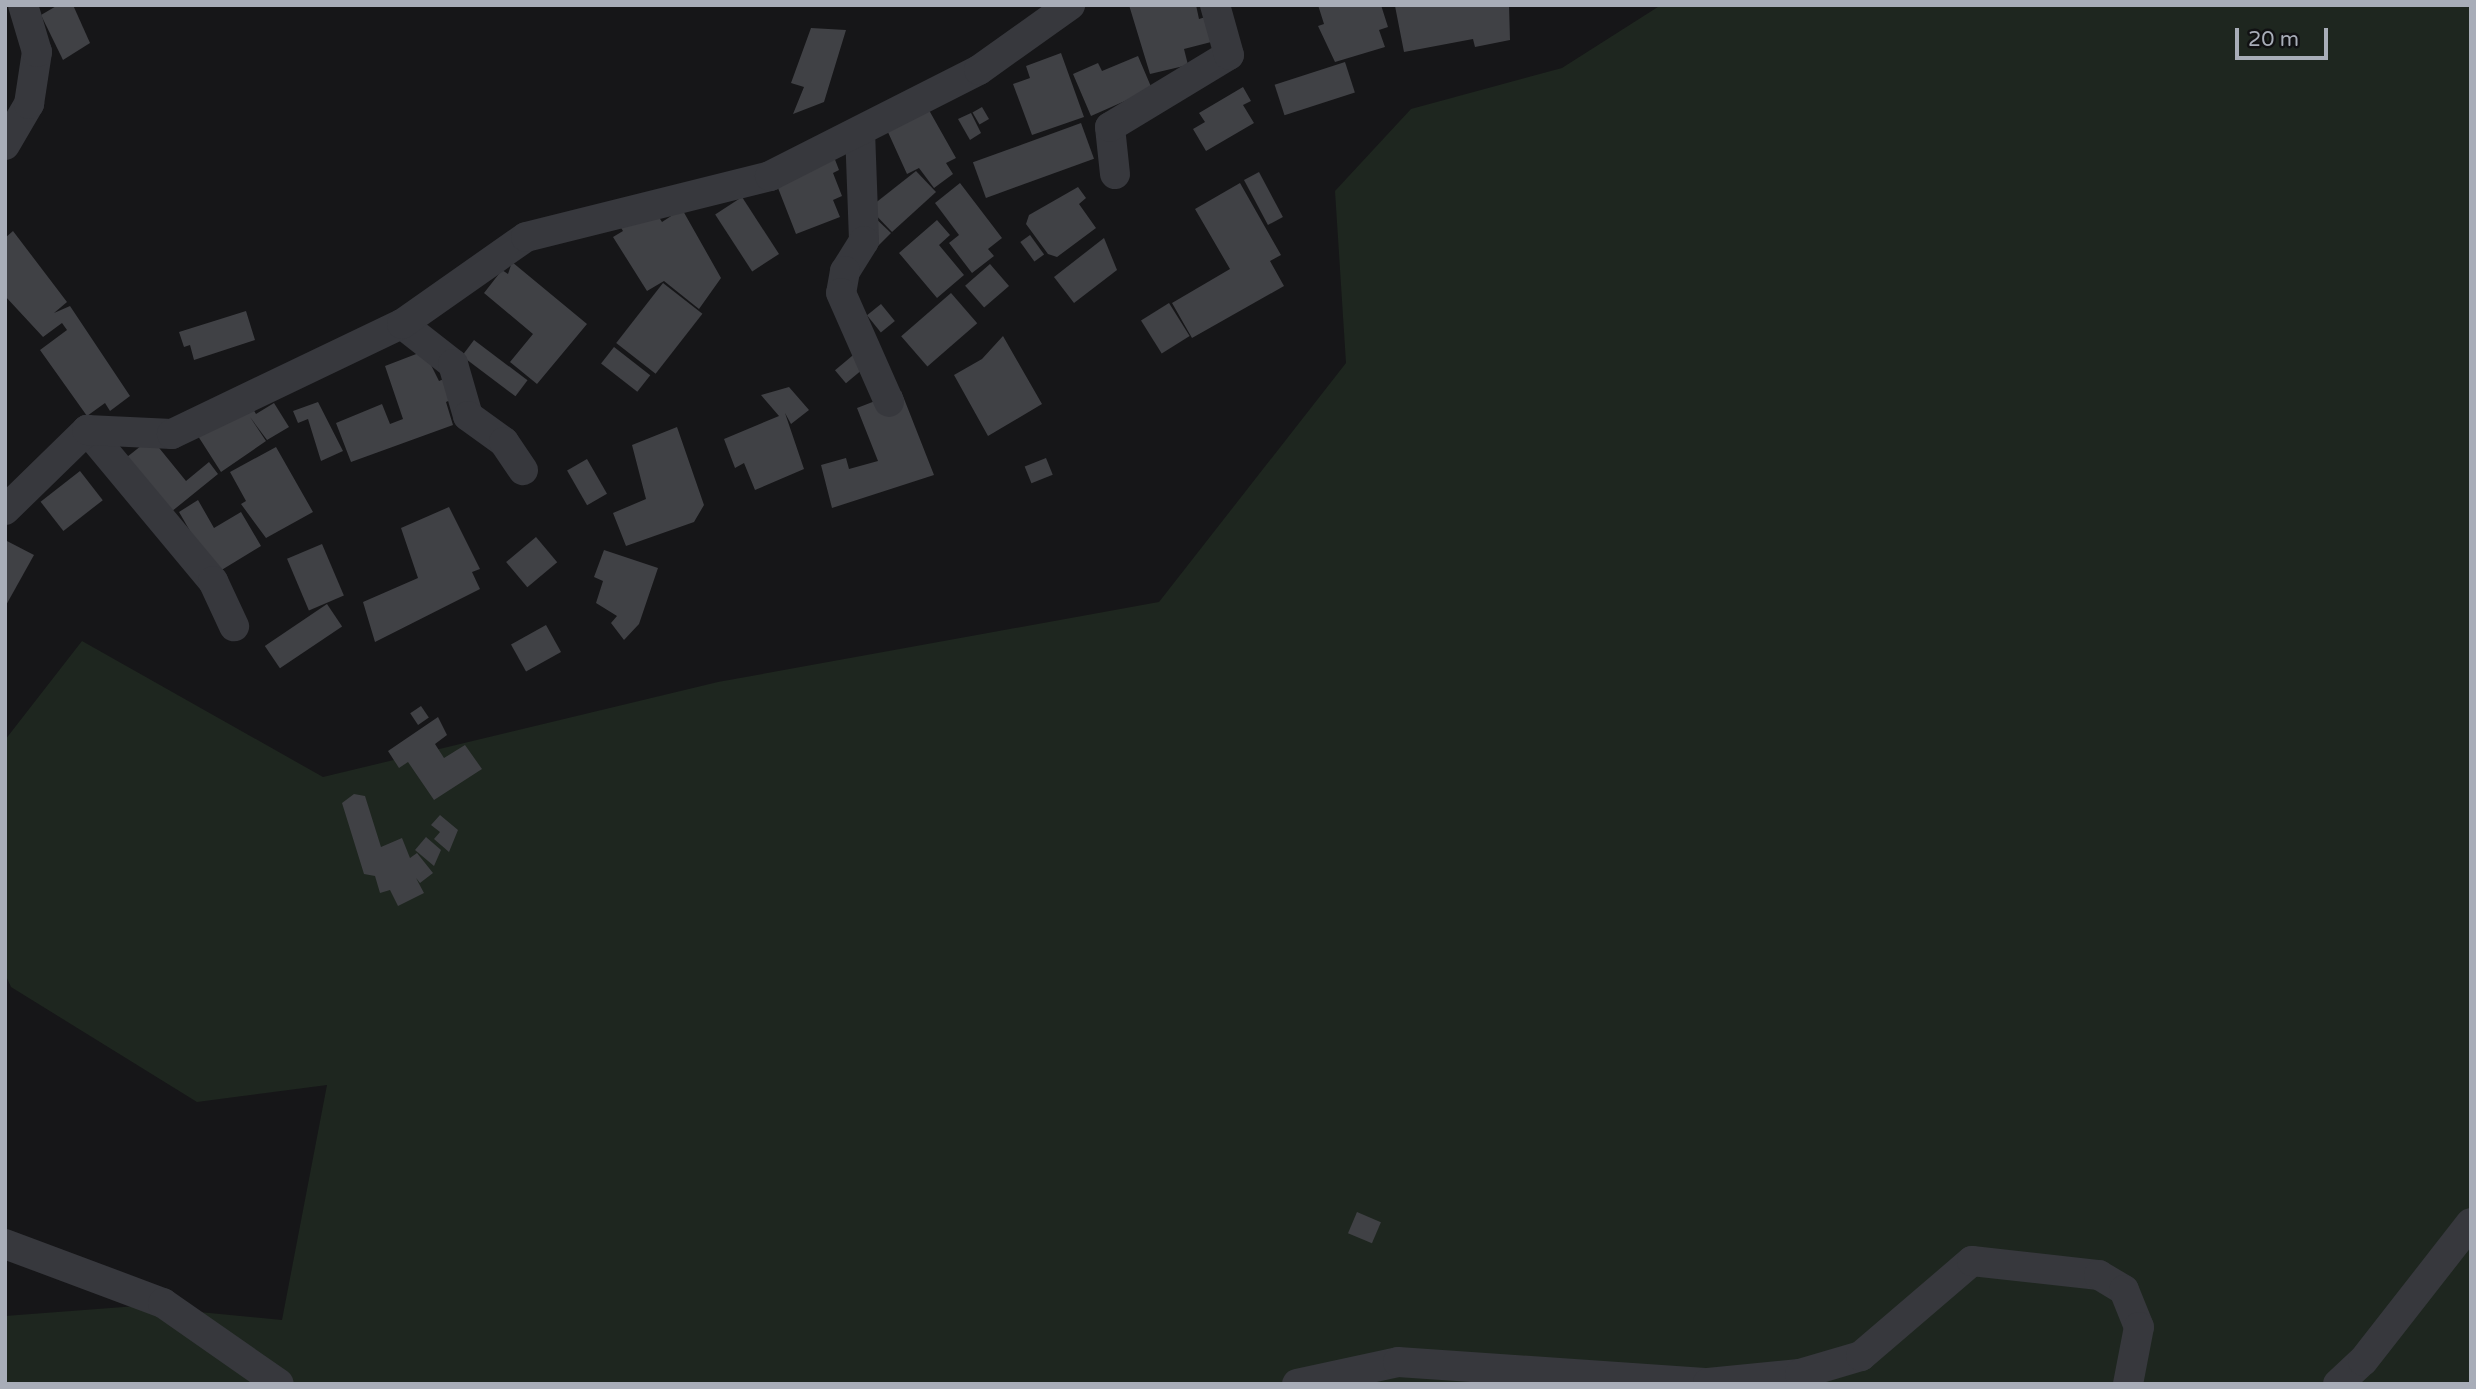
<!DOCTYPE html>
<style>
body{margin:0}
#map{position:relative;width:2476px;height:1389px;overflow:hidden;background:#161618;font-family:"Varela Round",sans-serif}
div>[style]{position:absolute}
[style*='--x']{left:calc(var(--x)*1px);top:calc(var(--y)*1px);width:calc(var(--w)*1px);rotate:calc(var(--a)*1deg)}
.green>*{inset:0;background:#1e261f}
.building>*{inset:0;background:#404145;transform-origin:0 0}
.minor>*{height:30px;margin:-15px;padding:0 15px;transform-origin:15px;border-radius:15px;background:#37383d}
span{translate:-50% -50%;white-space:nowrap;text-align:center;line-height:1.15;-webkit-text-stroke:5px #111113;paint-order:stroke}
.frame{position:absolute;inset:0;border:7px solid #a8adb8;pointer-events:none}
.scale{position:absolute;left:2235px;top:28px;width:93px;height:32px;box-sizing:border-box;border:4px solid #a8adb8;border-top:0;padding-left:9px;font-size:21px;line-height:24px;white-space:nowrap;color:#a8adb8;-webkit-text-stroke:5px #111113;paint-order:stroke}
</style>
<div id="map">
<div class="green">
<div style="clip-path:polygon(1661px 5px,2471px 5px,2471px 1384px,5px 1384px,5px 1316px,137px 1306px,282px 1320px,327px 1085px,197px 1102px,11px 987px,5px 974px,5px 740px,82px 641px,323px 777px,718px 682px,1159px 602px,1346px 363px,1335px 191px,1411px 109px,1562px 68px)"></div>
</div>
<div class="building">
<div style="clip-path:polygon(58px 5px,73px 5px,90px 43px,63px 60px,41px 15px)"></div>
<div style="clip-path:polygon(1129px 5px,1196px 5px,1199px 19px,1209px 16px,1215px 41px,1184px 49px,1188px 65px,1150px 74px)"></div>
<div style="clip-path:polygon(1318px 5px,1381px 5px,1388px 27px,1379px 30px,1385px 47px,1335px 62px,1318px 26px,1324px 24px)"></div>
<div style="clip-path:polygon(1509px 5px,1510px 40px,1475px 47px,1473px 39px,1404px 52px,1395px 6px)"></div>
<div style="clip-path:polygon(811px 28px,846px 30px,824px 102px,793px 114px,804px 87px,791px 83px)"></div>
<div style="clip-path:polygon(1061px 53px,1084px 117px,1032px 135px,1013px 84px,1030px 78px,1026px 66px)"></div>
<div style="clip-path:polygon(1138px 56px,1152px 89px,1091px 116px,1073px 74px,1098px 63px,1102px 71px)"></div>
<div style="left:1345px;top:62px;width:32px;height:74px;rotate:72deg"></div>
<div style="clip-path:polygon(1243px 87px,1251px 101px,1243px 105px,1254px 123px,1206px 151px,1193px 129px,1205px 122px,1199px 113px)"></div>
<div style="clip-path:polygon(921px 96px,956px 158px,946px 163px,953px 174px,934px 188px,919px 168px,907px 174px,882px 119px)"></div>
<div style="left:982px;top:107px;width:14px;height:11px;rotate:60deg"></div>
<div style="clip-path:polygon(971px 113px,981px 133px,970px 140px,958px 119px)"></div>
<div style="left:1081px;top:123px;width:38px;height:115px;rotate:70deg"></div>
<div style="clip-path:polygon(829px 144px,839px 170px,833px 173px,842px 196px,833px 200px,840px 217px,796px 234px,769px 165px)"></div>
<div style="clip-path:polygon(916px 171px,936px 192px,892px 232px,869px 208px)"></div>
<div style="left:1259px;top:172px;width:51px;height:17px;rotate:62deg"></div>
<div style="clip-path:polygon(960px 183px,1002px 238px,988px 249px,994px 256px,972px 273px,949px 243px,959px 235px,935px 203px)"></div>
<div style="clip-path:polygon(1240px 183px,1281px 255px,1270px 261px,1284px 286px,1192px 338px,1172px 303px,1230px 269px,1195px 209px)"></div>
<div style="clip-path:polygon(1078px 187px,1086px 198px,1079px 204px,1096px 228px,1057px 257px,1048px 254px,1026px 224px,1029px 215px)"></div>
<div style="left:742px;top:197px;width:68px;height:32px;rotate:57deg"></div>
<div style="clip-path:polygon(682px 209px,721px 278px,699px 309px,664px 281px,647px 291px,613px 237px,623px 231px,618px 223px,655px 211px,662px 222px)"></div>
<div style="clip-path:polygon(870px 213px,891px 233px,870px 254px)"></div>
<div style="clip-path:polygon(937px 220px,950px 235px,939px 245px,964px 275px,937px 298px,899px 253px)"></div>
<div style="clip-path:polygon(13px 231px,67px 302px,54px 313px,70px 306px,130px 396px,110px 411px,105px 403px,87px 416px,40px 350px,67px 330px,62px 323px,43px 337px,5px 296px,5px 238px)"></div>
<div style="left:1030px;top:235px;width:24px;height:12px;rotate:54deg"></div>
<div style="clip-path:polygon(1104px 238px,1117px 270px,1074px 303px,1054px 277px)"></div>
<div style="clip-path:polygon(512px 262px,587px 324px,537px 384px,510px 362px,533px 334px,484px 293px,502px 270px,508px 274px)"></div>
<div style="left:990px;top:264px;width:29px;height:33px;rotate:49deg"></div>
<div style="left:663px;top:283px;width:50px;height:76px;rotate:38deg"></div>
<div style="left:951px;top:293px;width:40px;height:66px;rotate:49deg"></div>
<div style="left:1169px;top:303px;width:39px;height:33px;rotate:58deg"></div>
<div style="left:881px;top:304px;width:22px;height:18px;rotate:51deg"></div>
<div style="clip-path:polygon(246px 311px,255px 340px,194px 360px,190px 345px,184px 347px,179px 332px)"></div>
<div style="clip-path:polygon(1003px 336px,1042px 404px,988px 436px,954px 375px,982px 359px)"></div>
<div style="left:474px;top:340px;width:67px;height:20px;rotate:37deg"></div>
<div style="left:614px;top:347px;width:46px;height:21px;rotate:38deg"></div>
<div style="clip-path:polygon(424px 351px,439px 381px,451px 376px,459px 396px,446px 402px,453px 425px,351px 462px,336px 423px,382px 404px,390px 424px,403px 419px,385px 366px)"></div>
<div style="left:858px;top:351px;width:17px;height:30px;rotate:50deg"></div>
<div style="clip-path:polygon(789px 387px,809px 410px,791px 424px,785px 413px,804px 469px,755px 490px,744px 463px,735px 468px,724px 439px,779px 416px,761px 395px)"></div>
<div style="clip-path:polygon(242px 391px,256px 414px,274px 403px,289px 427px,267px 440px,250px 417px,266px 441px,221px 472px,189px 422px)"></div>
<div style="clip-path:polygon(901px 391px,934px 475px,832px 508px,821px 465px,846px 458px,849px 469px,878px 461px,857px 408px)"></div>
<div style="clip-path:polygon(318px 402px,343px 451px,321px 461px,308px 419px,298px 423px,293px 411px)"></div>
<div style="clip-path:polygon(677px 427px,704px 505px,694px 522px,626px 546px,613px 513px,646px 499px,632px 445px)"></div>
<div style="clip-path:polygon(151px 438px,186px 481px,209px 462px,218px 474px,171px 512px,127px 457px)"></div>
<div style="clip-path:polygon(276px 447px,313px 512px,266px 538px,241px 504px,246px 501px,230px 472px)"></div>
<div style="left:1046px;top:458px;width:18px;height:23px;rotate:68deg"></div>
<div style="left:587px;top:459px;width:40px;height:23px;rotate:60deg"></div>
<div style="left:80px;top:471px;width:37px;height:50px;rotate:52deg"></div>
<div style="clip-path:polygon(198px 500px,214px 528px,241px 512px,261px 546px,215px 574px,179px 512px)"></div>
<div style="clip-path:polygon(449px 507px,480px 569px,472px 572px,480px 589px,375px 642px,363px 602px,418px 578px,401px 528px)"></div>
<div style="left:536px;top:537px;width:33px;height:39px;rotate:50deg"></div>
<div style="clip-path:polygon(5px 540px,34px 555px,5px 607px)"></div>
<div style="left:322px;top:544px;width:56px;height:38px;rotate:67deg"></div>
<div style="clip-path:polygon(604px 550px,658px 568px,639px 624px,624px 640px,611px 623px,617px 616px,596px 603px,603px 581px,594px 577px)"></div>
<div style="left:327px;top:604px;width:27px;height:75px;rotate:56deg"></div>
<div style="left:546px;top:625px;width:31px;height:40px;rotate:61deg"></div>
<div style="left:421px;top:706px;width:14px;height:13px;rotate:56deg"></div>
<div style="clip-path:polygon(438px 717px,447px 735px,435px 744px,444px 758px,465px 745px,482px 769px,434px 800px,408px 762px,399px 768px,388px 751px)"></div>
<div style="clip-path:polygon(354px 794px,365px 796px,381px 847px,402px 838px,410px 858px,417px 853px,433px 873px,420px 883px,416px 878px,424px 893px,398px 906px,390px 890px,380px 893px,375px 876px,364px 874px,342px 803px)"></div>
<div style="clip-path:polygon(440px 815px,458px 830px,449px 852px,434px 839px,440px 832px,431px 825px)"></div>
<div style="clip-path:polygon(426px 837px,441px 850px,434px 866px,415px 850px)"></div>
<div style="left:1357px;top:1212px;width:26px;height:23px;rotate:23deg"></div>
</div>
<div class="minor">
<div style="--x:860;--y:131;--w:110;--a:87.9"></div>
<div style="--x:864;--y:241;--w:36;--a:122"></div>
<div style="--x:845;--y:271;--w:22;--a:100"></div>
<div style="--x:841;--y:293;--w:119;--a:66.2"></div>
<div style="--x:5;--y:145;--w:48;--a:-59.7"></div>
<div style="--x:29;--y:104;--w:53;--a:-81.3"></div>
<div style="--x:37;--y:52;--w:49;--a:-106.6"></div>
<div style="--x:1115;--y:174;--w:47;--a:-96.1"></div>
<div style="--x:1110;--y:127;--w:139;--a:-31.2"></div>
<div style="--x:1229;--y:55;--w:52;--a:-105.6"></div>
<div style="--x:402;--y:324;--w:65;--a:38.1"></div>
<div style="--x:453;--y:364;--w:54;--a:73.9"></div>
<div style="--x:468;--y:416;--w:44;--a:35.8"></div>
<div style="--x:504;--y:442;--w:34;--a:56"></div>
<div style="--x:87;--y:430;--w:197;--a:50.2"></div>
<div style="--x:213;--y:581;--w:50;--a:65"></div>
<div style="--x:5;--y:510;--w:115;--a:-44.3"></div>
<div style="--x:87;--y:430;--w:85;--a:2.7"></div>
<div style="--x:172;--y:434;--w:255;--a:-25.6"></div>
<div style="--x:402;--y:324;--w:151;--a:-35.1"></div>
<div style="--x:526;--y:237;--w:252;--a:-14"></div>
<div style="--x:770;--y:176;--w:234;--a:-26.9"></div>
<div style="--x:979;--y:70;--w:112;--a:-35.5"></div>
<div style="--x:5;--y:1244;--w:169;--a:20.5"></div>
<div style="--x:163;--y:1303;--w:141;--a:34.9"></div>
<div style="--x:1297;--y:1384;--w:103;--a:-12.3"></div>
<div style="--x:1398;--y:1362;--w:311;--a:3.9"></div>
<div style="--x:1708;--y:1383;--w:92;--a:-5.6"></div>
<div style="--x:1800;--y:1374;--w:64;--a:-16.4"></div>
<div style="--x:1861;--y:1356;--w:146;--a:-40.6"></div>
<div style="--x:1972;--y:1261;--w:128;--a:6.3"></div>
<div style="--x:2099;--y:1275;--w:29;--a:31"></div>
<div style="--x:2124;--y:1290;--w:40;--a:68"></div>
<div style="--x:2139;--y:1327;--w:58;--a:100.9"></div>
<div style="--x:2338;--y:1384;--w:34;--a:-43"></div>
<div style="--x:2363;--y:1361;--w:175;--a:-52"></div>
</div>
<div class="frame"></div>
<div class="scale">20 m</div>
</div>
